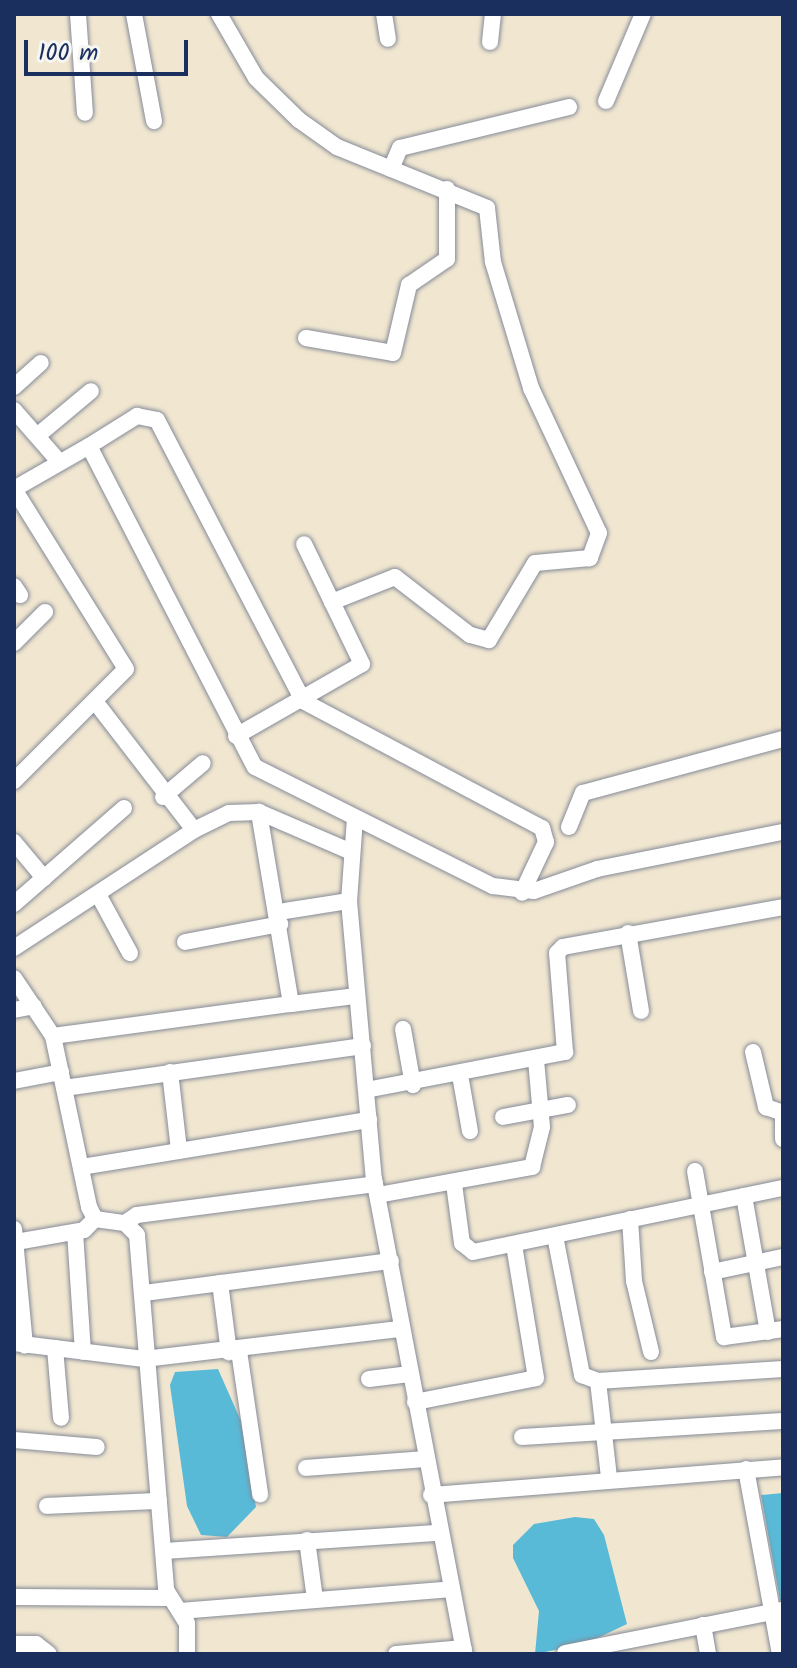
<!DOCTYPE html>
<style>
body{margin:0}
#map{position:relative;width:797px;height:1668px;overflow:hidden;background:#f1e7d1;font-family:Kalam,sans-serif}
div>[style]{position:absolute}
[style*='--x']{left:calc(var(--x)*1px);top:calc(var(--y)*1px);width:calc(var(--w)*1px);rotate:calc(var(--a)*1deg)}
.water>*{inset:0;background:#59bad8}
.roads{filter:drop-shadow(0 0 2px #868b98) drop-shadow(0 0 2px #868b98)}
.minor>*{height:16px;margin:-8px;padding:0 8px;transform-origin:8px;border-radius:8px;background:#fff}
span{translate:-50% -50%;white-space:nowrap;text-align:center;line-height:1.15;-webkit-text-stroke:6px #f6f6f2;paint-order:stroke}
.frame{position:absolute;inset:0;border:16px solid #1b2f5e;pointer-events:none}
.scale{position:absolute;left:24px;top:40px;width:164px;height:36px;box-sizing:border-box;border:4px solid #1b2f5e;border-top:0;padding-left:10px;font-size:24px;line-height:28px;white-space:nowrap;color:#1b2f5e;-webkit-text-stroke:6px #f6f6f2;paint-order:stroke}
</style>
<div id="map">
<div class="water">
<div style="clip-path:polygon(218px 1369px,241px 1421px,256px 1507px,227px 1537px,201px 1535px,187px 1506px,170px 1385px,175px 1372px)"></div>
<div style="clip-path:polygon(783px 1493px,783px 1600px,780px 1600px,761px 1495px)"></div>
<div style="clip-path:polygon(575px 1517px,594px 1519px,604px 1535px,627px 1624px,585px 1644px,535px 1654px,539px 1611px,513px 1558px,513px 1545px,534px 1524px)"></div>
</div>
<div class="roads">
<div class="minor">
<div style="--x:78;--y:14;--w:99;--a:86"></div>
<div style="--x:134;--y:14;--w:109;--a:79.4"></div>
<div style="--x:219;--y:14;--w:74;--a:60"></div>
<div style="--x:256;--y:78;--w:60;--a:44.3"></div>
<div style="--x:299;--y:120;--w:47;--a:35.4"></div>
<div style="--x:337;--y:147;--w:162;--a:22.1"></div>
<div style="--x:487;--y:208;--w:54;--a:83.7"></div>
<div style="--x:493;--y:262;--w:132;--a:73.2"></div>
<div style="--x:531;--y:388;--w:160;--a:64.9"></div>
<div style="--x:599;--y:533;--w:27;--a:110"></div>
<div style="--x:590;--y:558;--w:55;--a:174.8"></div>
<div style="--x:535;--y:563;--w:90;--a:120.9"></div>
<div style="--x:489;--y:640;--w:20;--a:-165"></div>
<div style="--x:470;--y:635;--w:95;--a:-142.3"></div>
<div style="--x:395;--y:577;--w:68;--a:158.4"></div>
<div style="--x:384;--y:14;--w:25;--a:81"></div>
<div style="--x:490;--y:42;--w:28;--a:-84"></div>
<div style="--x:606;--y:101;--w:95;--a:-67"></div>
<div style="--x:391;--y:169;--w:23;--a:-67"></div>
<div style="--x:400;--y:148;--w:174;--a:-13.6"></div>
<div style="--x:306;--y:338;--w:88;--a:9.8"></div>
<div style="--x:393;--y:353;--w:70;--a:-76.8"></div>
<div style="--x:409;--y:285;--w:46;--a:-34.4"></div>
<div style="--x:447;--y:259;--w:70;--a:-90"></div>
<div style="--x:14;--y:387;--w:36;--a:-42"></div>
<div style="--x:14;--y:410;--w:64;--a:48.8"></div>
<div style="--x:37;--y:436;--w:70;--a:-39.8"></div>
<div style="--x:89;--y:446;--w:57;--a:-32"></div>
<div style="--x:137;--y:416;--w:20;--a:11"></div>
<div style="--x:157;--y:420;--w:317;--a:62.5"></div>
<div style="--x:303;--y:701;--w:271;--a:28"></div>
<div style="--x:542;--y:828;--w:15;--a:74"></div>
<div style="--x:546;--y:842;--w:56;--a:115.2"></div>
<div style="--x:14;--y:489;--w:86;--a:-29.8"></div>
<div style="--x:89;--y:446;--w:361;--a:62.7"></div>
<div style="--x:255;--y:767;--w:266;--a:26.6"></div>
<div style="--x:493;--y:886;--w:41;--a:7"></div>
<div style="--x:534;--y:891;--w:67;--a:-19.2"></div>
<div style="--x:597;--y:869;--w:190;--a:-11.3"></div>
<div style="--x:14;--y:586;--w:11;--a:56"></div>
<div style="--x:14;--y:643;--w:44;--a:-45"></div>
<div style="--x:97;--y:704;--w:159;--a:52.4"></div>
<div style="--x:194;--y:830;--w:39;--a:-26"></div>
<div style="--x:229;--y:813;--w:30;--a:-2"></div>
<div style="--x:259;--y:812;--w:98;--a:23.4"></div>
<div style="--x:236;--y:736;--w:145;--a:-29.7"></div>
<div style="--x:362;--y:664;--w:133;--a:-115.8"></div>
<div style="--x:14;--y:781;--w:158;--a:-45"></div>
<div style="--x:126;--y:669;--w:212;--a:-121.9"></div>
<div style="--x:163;--y:797;--w:52;--a:-40.4"></div>
<div style="--x:355;--y:818;--w:83;--a:94.1"></div>
<div style="--x:349;--y:901;--w:279;--a:84.9"></div>
<div style="--x:374;--y:1179;--w:484;--a:79.2"></div>
<div style="--x:569;--y:827;--w:37;--a:-68"></div>
<div style="--x:583;--y:793;--w:207;--a:-15.1"></div>
<div style="--x:14;--y:842;--w:47;--a:50.2"></div>
<div style="--x:99;--y:896;--w:65;--a:61.5"></div>
<div style="--x:14;--y:904;--w:146;--a:-41.1"></div>
<div style="--x:285;--y:911;--w:65;--a:-8.9"></div>
<div style="--x:628;--y:933;--w:79;--a:80.5"></div>
<div style="--x:185;--y:942;--w:97;--a:-10.7"></div>
<div style="--x:14;--y:948;--w:215;--a:-33.2"></div>
<div style="--x:14;--y:978;--w:70;--a:56.1"></div>
<div style="--x:53;--y:1036;--w:175;--a:78.1"></div>
<div style="--x:89;--y:1207;--w:13;--a:63"></div>
<div style="--x:95;--y:1219;--w:30;--a:8"></div>
<div style="--x:125;--y:1223;--w:17;--a:45"></div>
<div style="--x:137;--y:1235;--w:356;--a:85.3"></div>
<div style="--x:166;--y:1590;--w:39;--a:58"></div>
<div style="--x:187;--y:1623;--w:31;--a:90"></div>
<div style="--x:291;--y:1004;--w:64;--a:-7.1"></div>
<div style="--x:14;--y:1010;--w:20;--a:-11"></div>
<div style="--x:403;--y:1029;--w:57;--a:79.9"></div>
<div style="--x:53;--y:1036;--w:240;--a:-7.7"></div>
<div style="--x:291;--y:1004;--w:195;--a:-99.5"></div>
<div style="--x:753;--y:1052;--w:57;--a:76.7"></div>
<div style="--x:766;--y:1107;--w:18;--a:19"></div>
<div style="--x:170;--y:1072;--w:79;--a:83.4"></div>
<div style="--x:460;--y:1075;--w:57;--a:79.9"></div>
<div style="--x:14;--y:1081;--w:48;--a:-10.8"></div>
<div style="--x:64;--y:1088;--w:302;--a:-8"></div>
<div style="--x:366;--y:1090;--w:203;--a:-10.8"></div>
<div style="--x:565;--y:1052;--w:99;--a:-94.6"></div>
<div style="--x:557;--y:953;--w:8;--a:-45"></div>
<div style="--x:563;--y:947;--w:224;--a:-10.3"></div>
<div style="--x:783;--y:1113;--w:26;--a:90"></div>
<div style="--x:503;--y:1117;--w:66;--a:-10.5"></div>
<div style="--x:81;--y:1167;--w:292;--a:-9.3"></div>
<div style="--x:695;--y:1171;--w:169;--a:80.1"></div>
<div style="--x:724;--y:1337;--w:60;--a:-7.7"></div>
<div style="--x:454;--y:1184;--w:60;--a:82.3"></div>
<div style="--x:462;--y:1243;--w:14;--a:39"></div>
<div style="--x:473;--y:1252;--w:317;--a:-11.7"></div>
<div style="--x:378;--y:1195;--w:157;--a:-10.3"></div>
<div style="--x:532;--y:1167;--w:41;--a:-76"></div>
<div style="--x:542;--y:1127;--w:67;--a:-95.1"></div>
<div style="--x:744;--y:1196;--w:138;--a:80"></div>
<div style="--x:630;--y:1219;--w:62;--a:86.3"></div>
<div style="--x:634;--y:1281;--w:73;--a:76.5"></div>
<div style="--x:125;--y:1223;--w:14;--a:-34"></div>
<div style="--x:137;--y:1215;--w:240;--a:-7.4"></div>
<div style="--x:14;--y:1229;--w:117;--a:84.6"></div>
<div style="--x:75;--y:1232;--w:120;--a:86.2"></div>
<div style="--x:555;--y:1236;--w:142;--a:79"></div>
<div style="--x:582;--y:1375;--w:17;--a:21"></div>
<div style="--x:598;--y:1381;--w:185;--a:-3.7"></div>
<div style="--x:16;--y:1242;--w:69;--a:-10"></div>
<div style="--x:84;--y:1230;--w:16;--a:-45"></div>
<div style="--x:712;--y:1272;--w:73;--a:-11.9"></div>
<div style="--x:220;--y:1283;--w:70;--a:82.6"></div>
<div style="--x:144;--y:1293;--w:249;--a:-7.4"></div>
<div style="--x:14;--y:1343;--w:131;--a:7"></div>
<div style="--x:144;--y:1359;--w:259;--a:-6.7"></div>
<div style="--x:55;--y:1348;--w:70;--a:85.1"></div>
<div style="--x:239;--y:1351;--w:145;--a:81.6"></div>
<div style="--x:369;--y:1379;--w:41;--a:-7"></div>
<div style="--x:598;--y:1381;--w:98;--a:83.5"></div>
<div style="--x:415;--y:1402;--w:123;--a:-11.2"></div>
<div style="--x:536;--y:1378;--w:135;--a:-99.4"></div>
<div style="--x:522;--y:1437;--w:261;--a:-3.5"></div>
<div style="--x:14;--y:1440;--w:83;--a:4.8"></div>
<div style="--x:306;--y:1468;--w:119;--a:-4.3"></div>
<div style="--x:746;--y:1469;--w:188;--a:79.6"></div>
<div style="--x:431;--y:1495;--w:353;--a:-4.5"></div>
<div style="--x:47;--y:1506;--w:112;--a:-2.6"></div>
<div style="--x:307;--y:1540;--w:60;--a:82.3"></div>
<div style="--x:165;--y:1551;--w:274;--a:-3.8"></div>
<div style="--x:14;--y:1597;--w:156;--a:0.4"></div>
<div style="--x:180;--y:1611;--w:273;--a:-4.6"></div>
<div style="--x:703;--y:1625;--w:29;--a:80"></div>
<div style="--x:14;--y:1644;--w:22;--a:0"></div>
<div style="--x:36;--y:1644;--w:16;--a:38"></div>
<div style="--x:565;--y:1653;--w:222;--a:-11.2"></div>
<div style="--x:396;--y:1654;--w:68;--a:-5"></div>
</div>
</div>
<div class="frame"></div>
<div class="scale">100 m</div>
</div>
